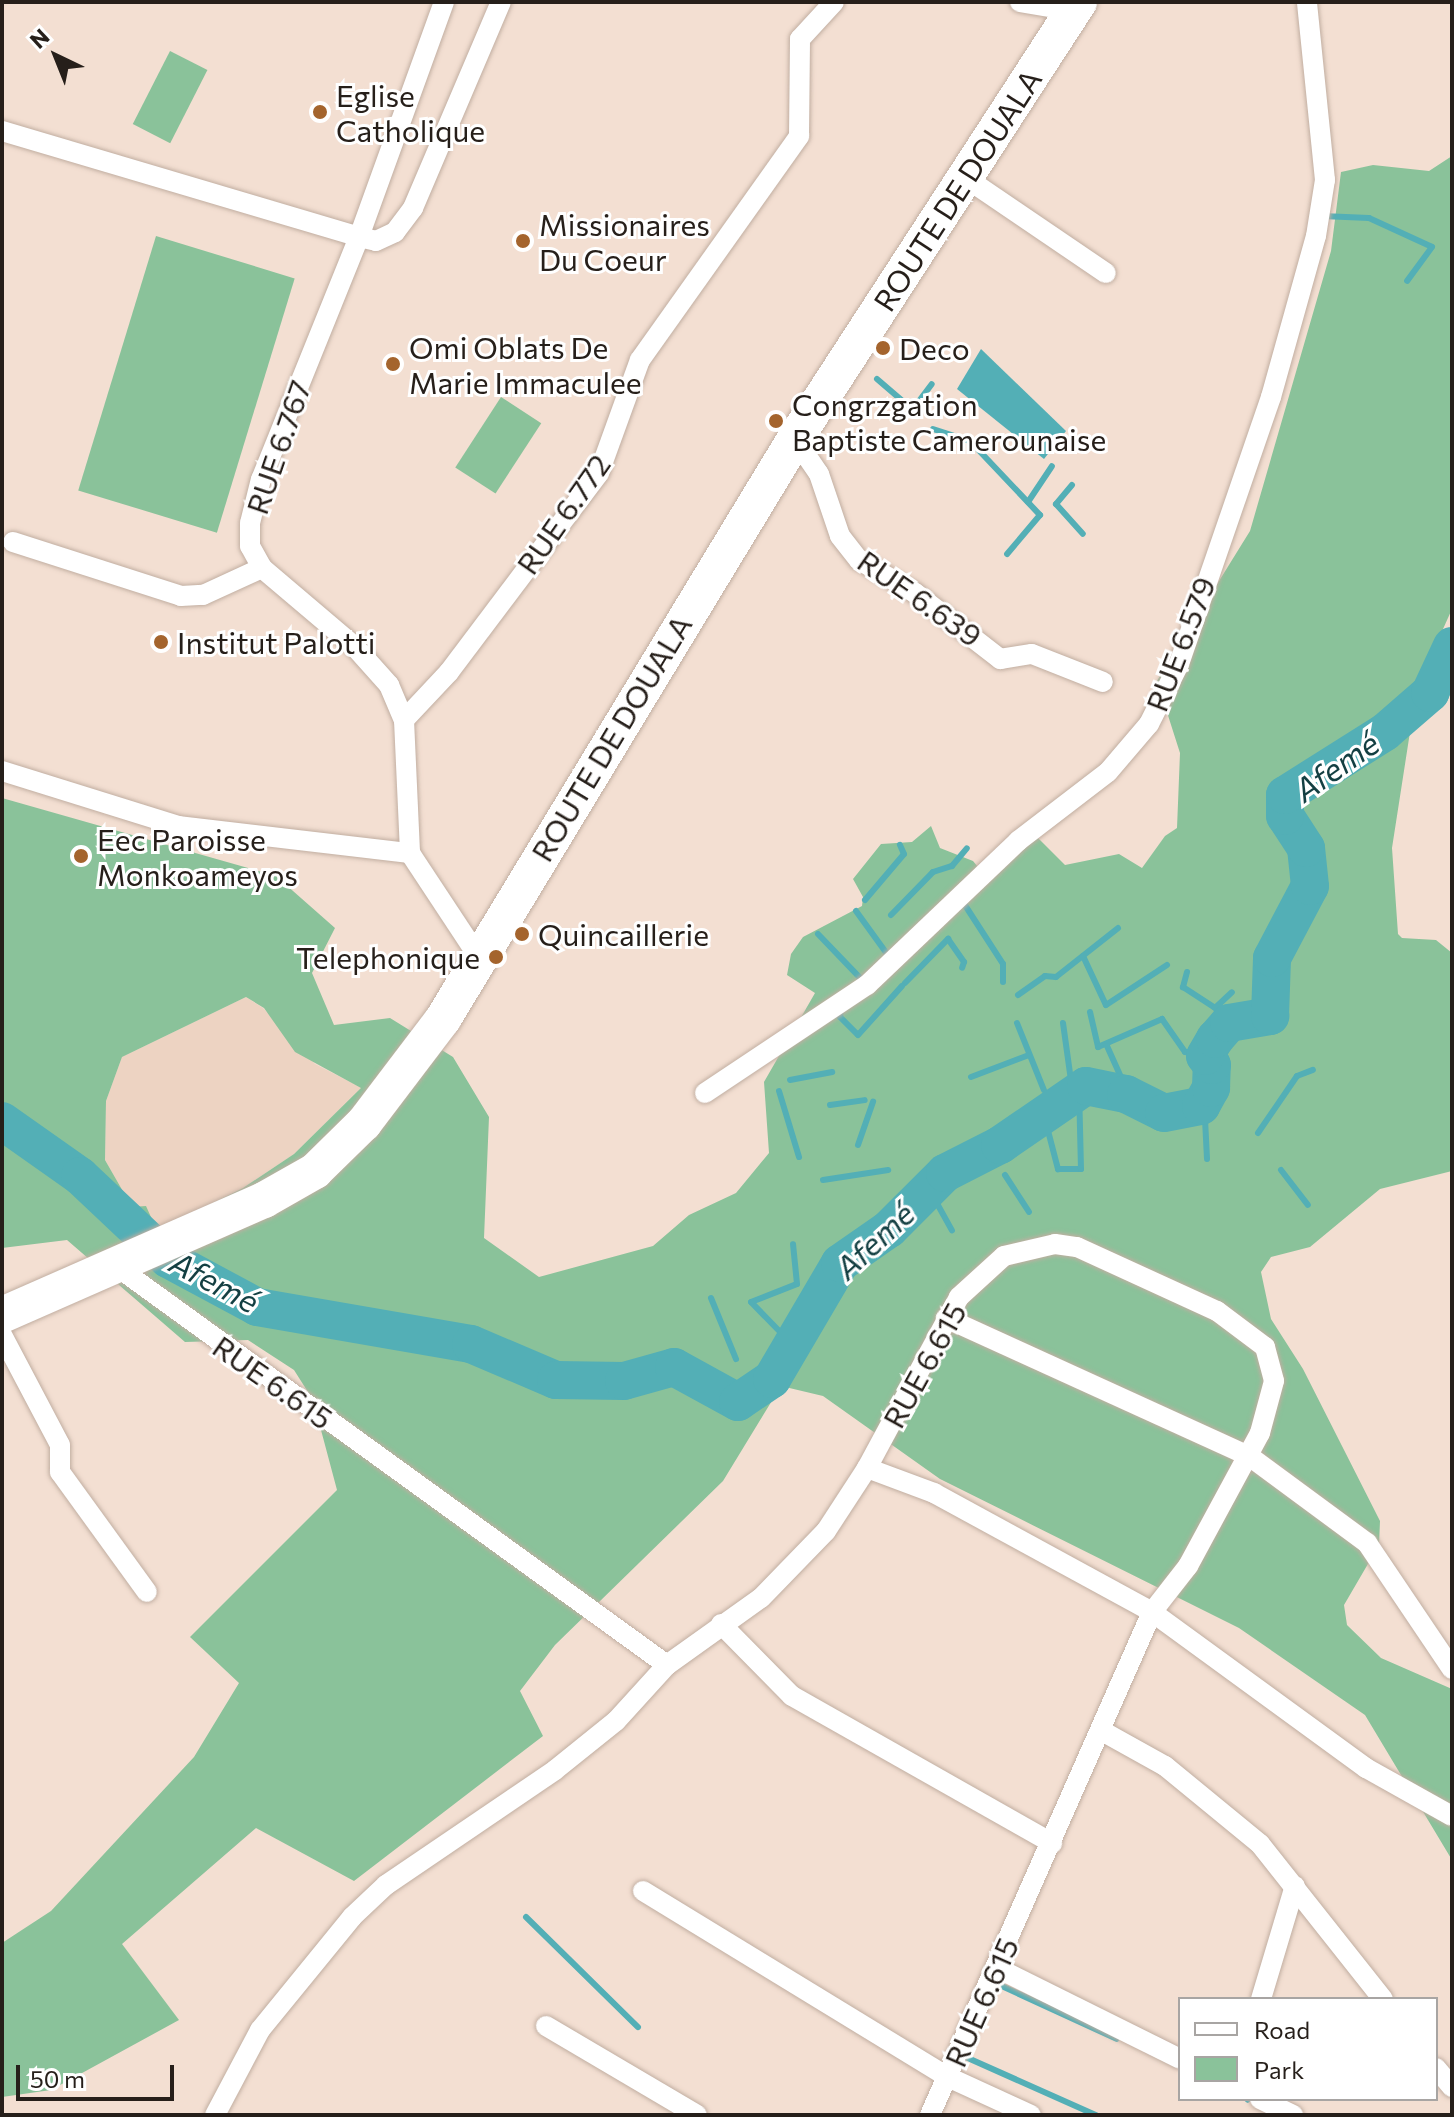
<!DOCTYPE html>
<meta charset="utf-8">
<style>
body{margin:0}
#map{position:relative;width:1454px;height:2117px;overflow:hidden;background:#f3dfd2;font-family:Commissioner,sans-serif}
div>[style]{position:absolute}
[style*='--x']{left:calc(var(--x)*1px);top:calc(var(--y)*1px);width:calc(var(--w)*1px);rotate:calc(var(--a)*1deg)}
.built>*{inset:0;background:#edd3c2}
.green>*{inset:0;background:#8ac29a;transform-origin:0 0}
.water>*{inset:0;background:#53afb6}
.stream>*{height:6px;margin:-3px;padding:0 3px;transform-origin:3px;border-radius:3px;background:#53afb6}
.river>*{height:38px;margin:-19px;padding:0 19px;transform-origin:19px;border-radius:19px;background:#53afb6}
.roads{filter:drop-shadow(0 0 2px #c1aea1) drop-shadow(0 0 2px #c1aea1)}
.street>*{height:20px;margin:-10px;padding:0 10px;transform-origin:10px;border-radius:10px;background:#fff}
.highway>*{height:36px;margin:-18px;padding:0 18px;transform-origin:18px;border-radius:18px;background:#fff}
.dots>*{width:22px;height:22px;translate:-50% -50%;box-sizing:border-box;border:4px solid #fff;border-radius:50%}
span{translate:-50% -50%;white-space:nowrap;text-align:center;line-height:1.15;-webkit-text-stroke:6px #fff;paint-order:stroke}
.poi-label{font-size:30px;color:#261f1a}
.left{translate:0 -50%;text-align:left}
.right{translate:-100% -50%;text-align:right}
.street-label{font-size:30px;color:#261f1a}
.water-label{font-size:32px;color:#133f42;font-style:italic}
.frame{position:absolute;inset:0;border:4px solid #261f1a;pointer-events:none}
.legend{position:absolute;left:1178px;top:1997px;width:260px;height:104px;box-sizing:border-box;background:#fff;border:2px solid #a8a5a3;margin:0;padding:10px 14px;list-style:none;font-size:24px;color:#261f1a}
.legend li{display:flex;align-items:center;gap:16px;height:40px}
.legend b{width:40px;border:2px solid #a8a5a3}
.north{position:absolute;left:16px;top:16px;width:80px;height:80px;-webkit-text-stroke:6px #fff;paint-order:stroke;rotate:317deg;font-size:22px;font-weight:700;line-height:32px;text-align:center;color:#261f1a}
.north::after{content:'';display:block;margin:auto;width:28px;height:36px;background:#261f1a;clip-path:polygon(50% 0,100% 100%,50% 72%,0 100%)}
.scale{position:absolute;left:16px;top:2065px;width:158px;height:36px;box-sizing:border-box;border:4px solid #261f1a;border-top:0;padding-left:10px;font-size:24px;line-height:28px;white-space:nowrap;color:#261f1a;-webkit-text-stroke:6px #fff;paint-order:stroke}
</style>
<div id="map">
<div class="built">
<div style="clip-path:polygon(246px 997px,263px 1008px,315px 1064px,362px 1088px,294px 1154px,243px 1188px,163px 1228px,155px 1226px,132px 1207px,105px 1160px,106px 1101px,122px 1057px)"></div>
</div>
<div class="green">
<div style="left:170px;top:51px;width:42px;height:82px;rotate:27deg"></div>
<div style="clip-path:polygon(evenodd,1452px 156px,1452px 609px,1417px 687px,1392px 848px,1398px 934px,1402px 938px,1436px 940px,1452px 953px,1452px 1171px,1380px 1189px,1310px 1247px,1271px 1257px,1261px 1272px,1271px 1319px,1303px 1369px,1380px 1521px,1379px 1545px,1344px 1605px,1347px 1625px,1381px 1658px,1452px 1689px,1452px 1860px,1365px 1715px,1239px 1628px,940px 1479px,823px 1396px,781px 1386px,723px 1481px,555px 1645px,520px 1691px,543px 1736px,354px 1881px,256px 1828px,122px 1944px,179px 2020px,51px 2090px,2px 2097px,2px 1943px,51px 1911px,194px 1757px,239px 1683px,190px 1637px,337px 1490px,313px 1400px,294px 1370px,248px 1340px,185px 1342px,67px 1240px,2px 1248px,2px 798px,276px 876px,335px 928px,312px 973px,334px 1025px,390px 1018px,453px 1057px,489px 1117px,484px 1238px,539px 1277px,653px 1246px,689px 1215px,736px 1193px,769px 1153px,764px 1082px,815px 993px,787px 975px,791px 954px,803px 937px,862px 906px,863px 897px,853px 879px,881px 844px,912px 842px,931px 826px,940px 848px,973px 861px,983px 873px,1031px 831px,1065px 865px,1119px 854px,1142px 868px,1165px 836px,1177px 828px,1180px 753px,1157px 681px,1250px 531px,1331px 251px,1341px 172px,1373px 165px,1429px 171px,1452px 156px,246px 997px,264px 1008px,295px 1052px,361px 1088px,294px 1154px,243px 1188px,163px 1228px,155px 1226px,146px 1206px,132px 1207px,105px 1160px,106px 1101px,122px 1057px,246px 997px)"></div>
<div style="left:156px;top:236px;width:145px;height:266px;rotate:17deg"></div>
<div style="left:501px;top:397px;width:48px;height:84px;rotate:33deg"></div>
</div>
<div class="water">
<div style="clip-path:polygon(981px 349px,1066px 431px,1044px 459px,957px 389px)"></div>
</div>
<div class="stream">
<div style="--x:1322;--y:216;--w:47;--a:2.4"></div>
<div style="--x:1369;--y:218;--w:69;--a:24.7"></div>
<div style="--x:1432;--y:247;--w:42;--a:126.3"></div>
<div style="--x:877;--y:379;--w:46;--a:40.6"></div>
<div style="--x:913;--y:409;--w:31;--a:-53"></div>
<div style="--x:933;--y:429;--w:39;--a:18"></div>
<div style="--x:970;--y:441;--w:102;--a:46.6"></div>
<div style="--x:1040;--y:515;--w:51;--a:130.2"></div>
<div style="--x:1072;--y:485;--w:25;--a:130"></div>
<div style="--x:1056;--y:504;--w:40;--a:48"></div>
<div style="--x:1028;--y:502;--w:43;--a:-56.3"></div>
<div style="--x:961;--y:899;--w:77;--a:57.1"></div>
<div style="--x:1003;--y:964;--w:18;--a:90"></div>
<div style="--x:865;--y:900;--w:60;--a:-49.7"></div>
<div style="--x:904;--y:854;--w:10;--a:-114"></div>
<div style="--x:856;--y:911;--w:58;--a:54.1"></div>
<div style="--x:891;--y:915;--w:60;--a:-45.7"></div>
<div style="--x:933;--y:872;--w:20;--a:-18"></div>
<div style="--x:952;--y:866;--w:23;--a:-50"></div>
<div style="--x:818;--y:934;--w:66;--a:46.2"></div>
<div style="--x:1083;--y:956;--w:54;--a:64.9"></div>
<div style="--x:1106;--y:1005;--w:73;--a:-33.3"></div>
<div style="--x:1187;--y:972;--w:16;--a:105"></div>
<div style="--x:1183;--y:987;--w:38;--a:33"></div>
<div style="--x:1215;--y:1008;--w:23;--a:-43"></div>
<div style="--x:905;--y:983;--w:62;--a:-45.7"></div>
<div style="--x:948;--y:939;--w:28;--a:55"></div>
<div style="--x:964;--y:962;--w:6;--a:108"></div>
<div style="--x:1018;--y:995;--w:33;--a:-35"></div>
<div style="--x:1045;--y:976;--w:11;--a:5"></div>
<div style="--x:1056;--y:977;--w:79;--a:-38.3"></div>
<div style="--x:841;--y:1009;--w:8;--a:97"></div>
<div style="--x:840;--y:1017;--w:25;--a:45"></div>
<div style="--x:858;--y:1035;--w:66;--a:-48.1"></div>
<div style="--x:1090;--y:1012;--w:36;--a:77"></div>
<div style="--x:1098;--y:1047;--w:70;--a:-23.6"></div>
<div style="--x:1162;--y:1019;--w:40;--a:55.1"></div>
<div style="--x:1185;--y:1052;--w:12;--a:9"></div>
<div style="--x:1017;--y:1023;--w:72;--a:68.1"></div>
<div style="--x:1063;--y:1023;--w:59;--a:82.1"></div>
<div style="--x:1107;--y:1046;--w:66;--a:65.8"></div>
<div style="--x:971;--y:1077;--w:62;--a:-20.8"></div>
<div style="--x:790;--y:1080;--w:43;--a:-10.8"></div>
<div style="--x:779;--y:1091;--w:69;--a:73.1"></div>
<div style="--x:830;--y:1105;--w:35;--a:-8"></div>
<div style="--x:1196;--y:1106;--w:16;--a:55"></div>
<div style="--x:1205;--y:1119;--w:40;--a:87.1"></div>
<div style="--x:1040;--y:1117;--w:8;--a:45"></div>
<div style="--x:1046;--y:1123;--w:48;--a:75.4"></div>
<div style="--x:1058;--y:1169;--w:23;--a:0"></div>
<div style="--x:1081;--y:1169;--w:81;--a:-91.4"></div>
<div style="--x:1258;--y:1133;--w:69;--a:-55.6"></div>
<div style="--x:1297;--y:1076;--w:17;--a:-21"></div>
<div style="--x:858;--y:1145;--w:46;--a:-70.8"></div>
<div style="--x:1281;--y:1170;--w:44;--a:52.4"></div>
<div style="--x:1005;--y:1175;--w:44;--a:57"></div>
<div style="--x:823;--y:1180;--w:66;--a:-8.7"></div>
<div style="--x:934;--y:1198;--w:37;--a:61"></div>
<div style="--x:711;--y:1298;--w:66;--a:67.7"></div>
<div style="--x:786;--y:1338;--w:50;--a:-134.2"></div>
<div style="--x:751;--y:1302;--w:49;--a:-21.4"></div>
<div style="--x:797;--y:1284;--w:40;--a:-95.7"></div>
<div style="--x:526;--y:1917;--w:157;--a:44.5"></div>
<div style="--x:993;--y:1982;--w:136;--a:24.7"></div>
<div style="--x:961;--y:2055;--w:148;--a:24"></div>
<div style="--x:1247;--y:2099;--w:1;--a:45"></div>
</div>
<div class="river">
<div style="--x:2;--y:1121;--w:95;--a:35.2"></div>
<div style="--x:80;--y:1176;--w:121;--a:43.3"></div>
<div style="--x:168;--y:1259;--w:101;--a:28.3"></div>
<div style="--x:257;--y:1307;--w:217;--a:9.8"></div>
<div style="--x:471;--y:1344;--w:92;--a:23"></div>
<div style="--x:556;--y:1380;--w:68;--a:0.8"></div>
<div style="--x:624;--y:1381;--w:52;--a:-15.6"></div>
<div style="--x:674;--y:1367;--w:73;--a:28.7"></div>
<div style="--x:738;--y:1402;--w:41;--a:-34.1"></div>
<div style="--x:772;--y:1379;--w:134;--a:-59.6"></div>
<div style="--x:840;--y:1263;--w:60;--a:-34.8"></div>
<div style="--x:889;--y:1229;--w:79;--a:-45"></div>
<div style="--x:945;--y:1173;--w:62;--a:-27"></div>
<div style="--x:1000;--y:1145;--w:104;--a:-34.5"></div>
<div style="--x:1086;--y:1086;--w:41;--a:11.3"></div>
<div style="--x:1126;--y:1094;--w:42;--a:26.6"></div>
<div style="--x:1164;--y:1113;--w:38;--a:-11"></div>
<div style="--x:1201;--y:1106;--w:21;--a:-61"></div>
<div style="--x:1211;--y:1088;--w:23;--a:-88"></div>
<div style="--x:1212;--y:1065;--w:11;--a:-128"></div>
<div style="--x:1205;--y:1056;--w:20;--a:-60"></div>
<div style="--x:1215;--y:1039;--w:21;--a:-49"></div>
<div style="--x:1229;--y:1023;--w:42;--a:-9.7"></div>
<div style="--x:1270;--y:1016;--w:58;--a:-88"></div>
<div style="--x:1272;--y:958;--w:81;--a:-62.2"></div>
<div style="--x:1310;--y:886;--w:38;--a:-96"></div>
<div style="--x:1306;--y:848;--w:38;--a:-123"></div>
<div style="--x:1285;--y:816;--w:21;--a:-90"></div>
<div style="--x:1285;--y:795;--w:118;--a:-32.2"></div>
<div style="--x:1385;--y:732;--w:60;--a:-40.9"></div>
<div style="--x:1430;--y:693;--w:52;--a:-64.9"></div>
</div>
<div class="roads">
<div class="street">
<div style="--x:444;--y:2;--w:250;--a:109.9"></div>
<div style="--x:359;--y:237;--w:17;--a:13"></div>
<div style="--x:376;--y:241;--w:21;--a:-25"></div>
<div style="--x:395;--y:232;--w:30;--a:-53"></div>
<div style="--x:413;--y:208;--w:224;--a:-66.9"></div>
<div style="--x:1020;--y:2;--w:54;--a:9.6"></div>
<div style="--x:2;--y:131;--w:372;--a:16.5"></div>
<div style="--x:359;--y:237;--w:261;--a:112"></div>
<div style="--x:261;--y:479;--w:45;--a:104"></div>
<div style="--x:250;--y:523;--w:23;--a:90"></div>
<div style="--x:250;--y:546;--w:25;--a:61"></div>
<div style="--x:262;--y:568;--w:122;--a:40.3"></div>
<div style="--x:355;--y:647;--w:51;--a:48.2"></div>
<div style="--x:389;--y:685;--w:38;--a:67"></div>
<div style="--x:404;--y:720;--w:133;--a:87.4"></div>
<div style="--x:410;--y:853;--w:123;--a:56.6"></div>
<div style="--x:966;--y:178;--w:169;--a:34.2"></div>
<div style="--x:795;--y:439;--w:42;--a:55.6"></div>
<div style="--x:819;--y:474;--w:65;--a:71.3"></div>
<div style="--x:840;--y:536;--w:31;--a:52"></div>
<div style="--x:859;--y:560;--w:65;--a:30.5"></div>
<div style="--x:915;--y:593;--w:108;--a:37.8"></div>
<div style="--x:1000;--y:659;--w:32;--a:-9"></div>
<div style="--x:1032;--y:654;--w:76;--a:21.5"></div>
<div style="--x:13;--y:542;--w:176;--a:17.8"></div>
<div style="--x:181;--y:596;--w:22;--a:-3"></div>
<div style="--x:203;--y:595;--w:65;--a:-24.6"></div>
<div style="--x:404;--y:720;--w:66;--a:-46.8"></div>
<div style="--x:449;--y:672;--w:249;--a:-53"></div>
<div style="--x:599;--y:473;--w:120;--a:-70.1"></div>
<div style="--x:640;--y:360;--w:275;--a:-54.6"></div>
<div style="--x:799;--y:136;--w:97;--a:-89.4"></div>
<div style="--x:800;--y:39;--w:50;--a:-47.4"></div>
<div style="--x:2;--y:771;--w:185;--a:17.3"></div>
<div style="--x:179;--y:826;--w:233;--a:6.7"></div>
<div style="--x:705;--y:1093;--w:195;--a:-33.7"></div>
<div style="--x:867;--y:985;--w:209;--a:-43.6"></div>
<div style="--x:1018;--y:841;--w:113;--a:-37.5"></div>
<div style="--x:1108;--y:772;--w:63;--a:-49.5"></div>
<div style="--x:1149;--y:724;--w:67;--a:-63.4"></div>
<div style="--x:1179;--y:664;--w:282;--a:-71"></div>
<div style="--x:1271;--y:397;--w:167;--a:-74.4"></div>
<div style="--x:1316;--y:236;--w:57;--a:-80.9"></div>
<div style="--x:1325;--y:180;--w:179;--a:-95.8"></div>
<div style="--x:116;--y:1266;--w:680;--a:35.91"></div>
<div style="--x:667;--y:1665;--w:115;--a:-35.5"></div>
<div style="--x:761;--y:1598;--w:93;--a:-45.9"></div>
<div style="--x:826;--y:1531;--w:75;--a:-56.9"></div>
<div style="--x:867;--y:1468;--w:194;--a:-61.7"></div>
<div style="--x:959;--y:1297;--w:61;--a:-42.3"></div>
<div style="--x:1004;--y:1256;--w:52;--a:-13.2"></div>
<div style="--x:1055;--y:1244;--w:22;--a:8"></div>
<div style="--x:1077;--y:1247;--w:154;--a:24.6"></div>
<div style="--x:1217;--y:1311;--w:60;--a:36.9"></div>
<div style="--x:1265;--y:1347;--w:35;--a:75"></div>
<div style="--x:1274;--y:1381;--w:54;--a:105.1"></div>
<div style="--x:1260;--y:1433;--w:151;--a:118.4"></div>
<div style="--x:1188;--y:1566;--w:58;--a:128"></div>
<div style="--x:1152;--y:1612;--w:550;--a:113.81"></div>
<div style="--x:946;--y:1318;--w:333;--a:24.5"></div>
<div style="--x:1249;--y:1456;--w:147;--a:36.4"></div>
<div style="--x:1367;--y:1543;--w:152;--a:56"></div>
<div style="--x:2;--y:1335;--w:124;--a:62.2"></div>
<div style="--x:60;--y:1445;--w:27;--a:90"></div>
<div style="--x:60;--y:1472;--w:148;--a:54.1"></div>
<div style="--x:867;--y:1468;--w:72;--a:20.5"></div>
<div style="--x:934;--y:1493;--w:248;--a:28.6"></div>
<div style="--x:1152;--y:1612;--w:265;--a:36.1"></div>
<div style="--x:1366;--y:1768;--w:98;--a:29.2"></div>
<div style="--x:721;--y:1624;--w:101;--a:45.4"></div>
<div style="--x:792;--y:1696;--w:299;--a:29.5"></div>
<div style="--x:1102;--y:1731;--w:72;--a:29.1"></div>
<div style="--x:1165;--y:1766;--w:123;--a:39.4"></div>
<div style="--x:1260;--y:1844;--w:198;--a:51.6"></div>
<div style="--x:643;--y:1891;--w:357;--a:31.4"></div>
<div style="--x:948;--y:2077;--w:91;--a:24.6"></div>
<div style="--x:997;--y:1968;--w:204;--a:26.4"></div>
<div style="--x:1261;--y:1999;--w:118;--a:-73.3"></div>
<div style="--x:546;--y:2026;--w:175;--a:30.5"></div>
<div style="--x:1436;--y:2068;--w:25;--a:50"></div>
<div style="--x:1260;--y:2099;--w:37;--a:26"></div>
<div style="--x:215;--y:2115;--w:96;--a:-62.1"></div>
<div style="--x:260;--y:2030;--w:146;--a:-50.8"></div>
<div style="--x:352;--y:1917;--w:47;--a:-43.3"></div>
<div style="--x:386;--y:1885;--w:204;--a:-34.2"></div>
<div style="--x:555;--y:1770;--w:78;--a:-38.8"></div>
<div style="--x:616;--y:1721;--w:76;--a:-47.7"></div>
</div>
<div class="highway">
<div style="--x:2;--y:1315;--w:286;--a:-23.7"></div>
<div style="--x:264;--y:1200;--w:59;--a:-29.6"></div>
<div style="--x:315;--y:1171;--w:69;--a:-44.4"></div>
<div style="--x:364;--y:1123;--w:131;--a:-52.8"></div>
<div style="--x:443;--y:1019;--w:678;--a:-58.75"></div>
<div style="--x:795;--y:439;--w:521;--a:-56.98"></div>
</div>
</div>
<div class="dots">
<div style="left:320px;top:112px;background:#a4642d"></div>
<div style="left:523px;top:241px;background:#a4642d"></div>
<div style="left:883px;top:348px;background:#a4642d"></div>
<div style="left:393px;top:364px;background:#a4642d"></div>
<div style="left:776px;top:421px;background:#a4642d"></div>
<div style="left:161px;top:642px;background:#a4642d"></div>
<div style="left:81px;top:856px;background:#a4642d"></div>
<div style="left:522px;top:934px;background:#a4642d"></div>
<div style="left:496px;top:957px;background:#a4642d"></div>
</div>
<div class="poi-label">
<span class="left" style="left:336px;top:112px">Eglise<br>Catholique</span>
<span class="left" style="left:539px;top:241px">Missionaires<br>Du Coeur</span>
<span class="left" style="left:409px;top:364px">Omi Oblats De<br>Marie Immaculee</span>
<span class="left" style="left:899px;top:348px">Deco</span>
<span class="left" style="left:792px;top:421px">Congrzgation<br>Baptiste Camerounaise</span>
<span class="left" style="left:177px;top:642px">Institut Palotti</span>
<span class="left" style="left:97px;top:856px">Eec Paroisse<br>Monkoameyos</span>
<span class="left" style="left:538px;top:934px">Quincaillerie</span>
<span class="right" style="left:480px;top:957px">Telephonique</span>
</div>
<div class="street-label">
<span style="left:957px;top:190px;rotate:-57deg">ROUTE DE DOUALA</span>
<span style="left:278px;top:447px;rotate:-71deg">RUE 6.767</span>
<span style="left:563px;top:514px;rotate:-55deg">RUE 6.772</span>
<span style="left:920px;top:598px;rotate:35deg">RUE 6.639</span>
<span style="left:1180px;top:644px;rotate:-69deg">RUE 6.579</span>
<span style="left:611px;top:738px;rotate:-59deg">ROUTE DE DOUALA</span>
<span style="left:924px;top:1365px;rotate:-61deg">RUE 6.615</span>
<span style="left:273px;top:1382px;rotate:35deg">RUE 6.615</span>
<span style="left:981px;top:2002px;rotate:-66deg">RUE 6.615</span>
</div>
<div class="water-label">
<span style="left:1336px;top:766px;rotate:-35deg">Afemé</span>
<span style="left:874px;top:1240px;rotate:-43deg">Afemé</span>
<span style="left:215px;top:1281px;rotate:28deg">Afemé</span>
</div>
<div class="frame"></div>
<ul class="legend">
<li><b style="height:10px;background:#fff"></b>Road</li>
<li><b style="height:22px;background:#8ac29a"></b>Park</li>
</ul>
<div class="north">N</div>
<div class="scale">50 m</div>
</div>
